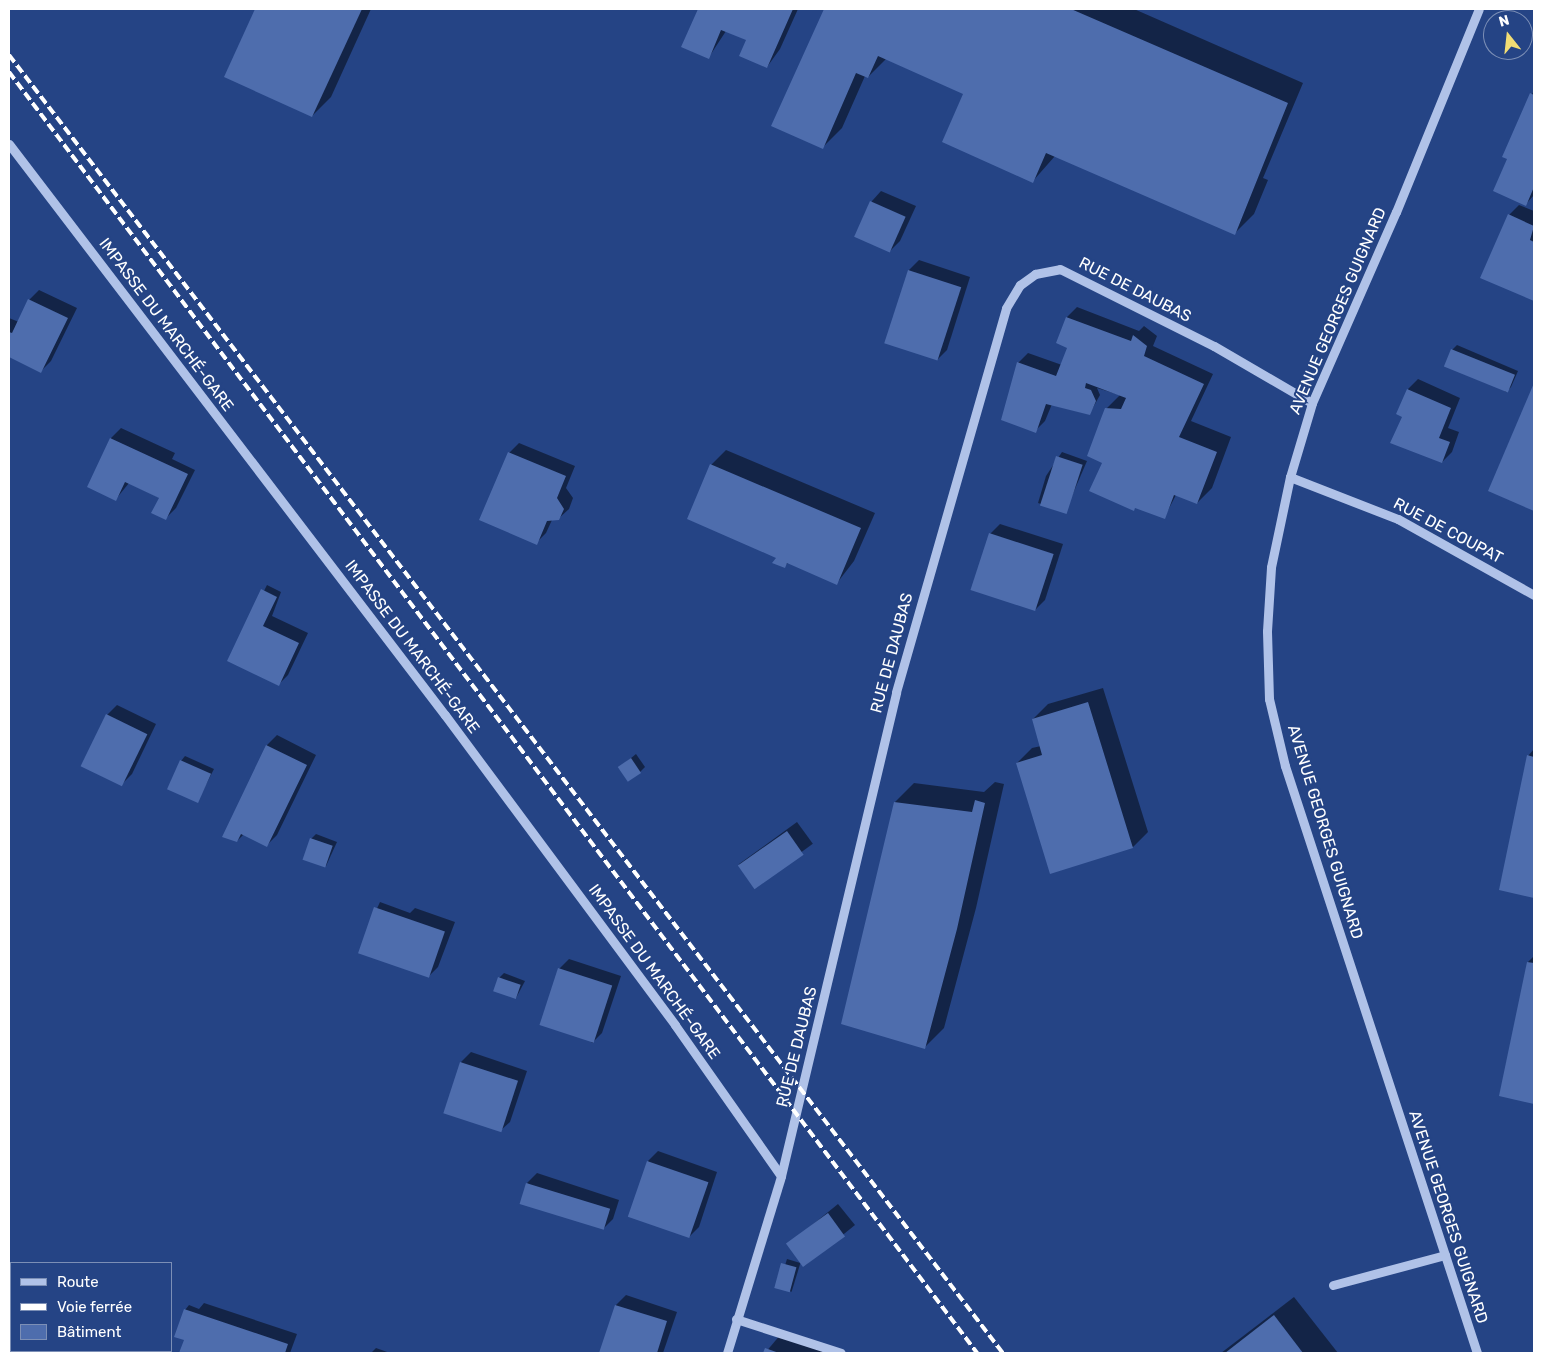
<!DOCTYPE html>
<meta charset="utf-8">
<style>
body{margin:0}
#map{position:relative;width:1543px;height:1362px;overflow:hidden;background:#254485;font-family:Rubik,sans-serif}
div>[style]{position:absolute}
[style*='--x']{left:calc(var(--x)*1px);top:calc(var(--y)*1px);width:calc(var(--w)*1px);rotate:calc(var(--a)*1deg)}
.shadow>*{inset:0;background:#0007;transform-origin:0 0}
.building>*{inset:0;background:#4e6dad;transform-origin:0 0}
.minor>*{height:9px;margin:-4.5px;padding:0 4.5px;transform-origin:4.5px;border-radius:4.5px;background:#b0c2e8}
.rail>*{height:4px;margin-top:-2px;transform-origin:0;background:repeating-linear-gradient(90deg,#fff 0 9px,transparent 0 13px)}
span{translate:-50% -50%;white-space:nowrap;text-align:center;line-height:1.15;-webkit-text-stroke:4px #254485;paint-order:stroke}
.street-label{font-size:16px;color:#fff}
.frame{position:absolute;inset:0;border:10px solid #fff;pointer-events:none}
.legend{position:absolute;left:10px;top:1262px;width:162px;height:90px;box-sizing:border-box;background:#254485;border:1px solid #7c8fb6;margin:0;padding:6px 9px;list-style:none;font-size:15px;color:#fff}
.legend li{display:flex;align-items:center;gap:10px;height:25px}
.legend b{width:25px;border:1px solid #7c8fb6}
.north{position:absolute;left:1483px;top:10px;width:50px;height:50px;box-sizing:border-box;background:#254485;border:1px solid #7c8fb6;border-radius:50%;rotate:344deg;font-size:14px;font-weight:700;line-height:20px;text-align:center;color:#fff}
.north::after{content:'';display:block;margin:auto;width:18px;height:22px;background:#f2dd74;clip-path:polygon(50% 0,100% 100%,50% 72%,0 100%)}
</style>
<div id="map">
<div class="shadow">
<div style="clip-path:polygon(257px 9px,371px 9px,331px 97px,312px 116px,226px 77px)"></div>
<div style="clip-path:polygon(699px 9px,798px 9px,780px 49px,767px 67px,748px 40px,726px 31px,709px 57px,683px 46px)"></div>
<div style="clip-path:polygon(825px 9px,1134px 9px,1303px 83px,1263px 178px,1268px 180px,1254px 214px,1235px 233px,1055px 156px,1033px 181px,965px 93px,887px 58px,868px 77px,865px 76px,842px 128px,823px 147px,773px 126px)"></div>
<div style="clip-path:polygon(1534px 90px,1534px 195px,1526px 204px,1508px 158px,1504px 156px)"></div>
<div style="clip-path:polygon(881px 191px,916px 206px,900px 241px,890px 251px,856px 236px,872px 201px)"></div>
<div style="clip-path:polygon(1519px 205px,1534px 211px,1534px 300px,1482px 277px,1509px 215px)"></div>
<div style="clip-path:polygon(919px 260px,970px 277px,947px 350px,937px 360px,909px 270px)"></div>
<div style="clip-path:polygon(39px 290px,77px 308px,51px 361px,41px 371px,9px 356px,9px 318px,19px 322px,29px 300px)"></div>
<div style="clip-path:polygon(1077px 307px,1139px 331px,1144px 326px,1157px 336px,1153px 346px,1213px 374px,1191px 421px,1231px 437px,1212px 488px,1197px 503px,1176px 495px,1164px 518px,1103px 462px,1106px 409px,1120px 395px,1097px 388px,1100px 395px,1090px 413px,1052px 404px,1045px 421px,1035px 431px,1018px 363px,1028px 353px,1062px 365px,1069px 347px,1058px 343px,1067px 317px)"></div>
<div style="clip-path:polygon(1457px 345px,1518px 371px,1511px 387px,1506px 392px,1452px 350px)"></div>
<div style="clip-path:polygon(1418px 379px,1460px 398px,1448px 428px,1459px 432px,1452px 452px,1442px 462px,1403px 416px,1398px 414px,1408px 389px)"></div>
<div style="clip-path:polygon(1534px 386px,1534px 509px,1490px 490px)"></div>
<div style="clip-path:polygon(121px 428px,175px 453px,172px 459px,195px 470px,176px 508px,166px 518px,160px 498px,129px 483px,116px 499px,89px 486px,111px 438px)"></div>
<div style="clip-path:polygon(519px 443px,575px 466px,566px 488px,573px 498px,569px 509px,558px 519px,552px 520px,546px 533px,536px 543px,509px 453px)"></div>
<div style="clip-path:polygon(726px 450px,875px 513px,854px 561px,837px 583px,789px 562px,784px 566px,711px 465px)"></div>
<div style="clip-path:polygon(1062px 452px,1087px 461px,1065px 512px,1038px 503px,1046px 476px)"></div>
<div style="clip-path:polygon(1000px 524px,1063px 544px,1045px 600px,1035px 610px,990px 534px)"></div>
<div style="clip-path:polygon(267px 585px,281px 592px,272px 616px,308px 633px,288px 675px,278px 685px,229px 660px)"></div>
<div style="clip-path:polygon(1103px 688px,1148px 832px,1133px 847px,1017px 763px,1032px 748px,1041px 746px,1033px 719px,1048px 704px)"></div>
<div style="clip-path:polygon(117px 705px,156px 724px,132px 774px,122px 784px,107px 715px)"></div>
<div style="clip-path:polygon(277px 735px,316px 755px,277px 835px,267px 845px,244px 834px,237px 841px,224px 836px,267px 745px)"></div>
<div style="clip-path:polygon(1534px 749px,1534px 896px,1501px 889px,1528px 756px)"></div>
<div style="clip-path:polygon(636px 754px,645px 767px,640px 772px,620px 767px)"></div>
<div style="clip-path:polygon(185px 756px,214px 769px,197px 802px,181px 761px)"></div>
<div style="clip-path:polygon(995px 782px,1004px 784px,976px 908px,944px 1028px,925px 1047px,895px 802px,914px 783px,984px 792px)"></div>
<div style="left:797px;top:822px;width:27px;height:72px;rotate:54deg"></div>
<div style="clip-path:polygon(316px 834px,337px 842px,326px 866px,311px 839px)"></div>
<div style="clip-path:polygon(380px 902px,410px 913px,415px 908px,455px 922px,438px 967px,428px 977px,366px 932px)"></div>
<div style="clip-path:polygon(1534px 956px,1534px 1102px,1500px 1095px,1528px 962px)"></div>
<div style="clip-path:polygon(569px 959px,621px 976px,602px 1033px,592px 1043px,559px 969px)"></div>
<div style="clip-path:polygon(504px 973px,525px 981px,516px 998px,499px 978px)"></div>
<div style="clip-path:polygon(471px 1052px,527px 1071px,510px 1122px,500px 1131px,461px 1062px)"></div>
<div style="clip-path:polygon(658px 1151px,717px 1172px,699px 1227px,689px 1237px,648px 1161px)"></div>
<div style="clip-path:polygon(537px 1173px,619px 1200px,613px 1219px,603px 1229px,527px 1183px)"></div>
<div style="left:838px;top:1204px;width:27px;height:64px;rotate:51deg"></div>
<div style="left:787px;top:1259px;width:14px;height:30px;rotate:17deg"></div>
<div style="clip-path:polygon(626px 1295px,677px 1312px,663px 1353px,601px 1353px,616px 1305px)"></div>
<div style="clip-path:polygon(1294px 1297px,1338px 1353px,1221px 1353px)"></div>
<div style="clip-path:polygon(204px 1303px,297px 1334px,290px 1353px,181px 1352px,187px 1336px,185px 1310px,189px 1305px,199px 1309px)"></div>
<div style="clip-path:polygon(781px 1334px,839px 1353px,765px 1353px)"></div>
<div style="clip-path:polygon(376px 1348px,390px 1353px,371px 1353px)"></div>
</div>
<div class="building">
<div style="clip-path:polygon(255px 9px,362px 9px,312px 117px,224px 77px)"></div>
<div style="clip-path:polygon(698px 9px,793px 9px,767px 68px,739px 56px,746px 40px,721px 30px,709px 59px,681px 47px)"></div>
<div style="clip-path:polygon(824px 9px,1071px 9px,1288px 103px,1235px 235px,1046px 153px,1033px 183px,942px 142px,963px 94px,878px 56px,868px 78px,856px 73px,823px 149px,771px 126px)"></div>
<div style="clip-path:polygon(1530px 93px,1534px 95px,1534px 187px,1526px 206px,1493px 191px,1507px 159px,1502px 157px)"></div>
<div style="left:870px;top:201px;width:39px;height:39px;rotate:24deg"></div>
<div style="clip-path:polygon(1508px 214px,1534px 226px,1530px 240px,1534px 242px,1534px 301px,1480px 278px)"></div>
<div style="left:908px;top:270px;width:56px;height:77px;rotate:18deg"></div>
<div style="clip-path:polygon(28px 299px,68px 318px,41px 373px,9px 357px,9px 332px,12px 333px)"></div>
<div style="clip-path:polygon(1066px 317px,1131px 341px,1133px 335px,1147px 346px,1144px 356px,1204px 384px,1179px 437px,1217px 452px,1197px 504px,1174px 495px,1165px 519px,1135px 508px,1134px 511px,1089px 491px,1102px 463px,1087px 456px,1100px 421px,1105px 408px,1121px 409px,1126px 398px,1086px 383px,1085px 388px,1091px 390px,1096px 401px,1090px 415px,1046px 404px,1036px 433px,1001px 420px,1017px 362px,1056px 376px,1067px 348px,1056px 343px)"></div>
<div style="left:1451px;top:349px;width:69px;height:19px;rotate:22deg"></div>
<div style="clip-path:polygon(1534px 383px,1534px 511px,1488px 491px)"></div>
<div style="clip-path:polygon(1407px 389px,1451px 408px,1439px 438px,1450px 442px,1442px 463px,1390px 443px,1402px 417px,1396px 414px)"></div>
<div style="clip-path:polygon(110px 438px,188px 474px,166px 520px,151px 513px,159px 498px,125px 482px,116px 501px,87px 487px)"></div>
<div style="clip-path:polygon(508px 452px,566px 476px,557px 498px,564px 509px,559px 520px,547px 521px,537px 545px,479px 520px)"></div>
<div style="left:1056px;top:456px;width:28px;height:52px;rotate:18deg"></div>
<div style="clip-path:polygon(710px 464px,861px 528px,837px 585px,787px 563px,785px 568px,772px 563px,776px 558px,687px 519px)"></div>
<div style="left:989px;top:533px;width:68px;height:60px;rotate:18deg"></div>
<div style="clip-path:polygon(261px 589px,277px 597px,263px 626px,299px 643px,279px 686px,227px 661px)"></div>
<div style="clip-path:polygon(1088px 702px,1133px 848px,1050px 874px,1016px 763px,1042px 755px,1032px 719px)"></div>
<div style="left:106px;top:714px;width:46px;height:58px;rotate:26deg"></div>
<div style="clip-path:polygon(266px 745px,307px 765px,267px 847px,241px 834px,237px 842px,222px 837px)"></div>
<div style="clip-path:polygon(1527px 755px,1534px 757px,1534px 898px,1499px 890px)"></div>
<div style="left:631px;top:758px;width:18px;height:16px;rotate:56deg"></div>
<div style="left:180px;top:760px;width:34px;height:32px;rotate:24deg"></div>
<div style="clip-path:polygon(975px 800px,985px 803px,957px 929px,925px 1049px,841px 1024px,894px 802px,972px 812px)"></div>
<div style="left:787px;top:831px;width:29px;height:60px;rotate:55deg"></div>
<div style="left:310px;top:838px;width:24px;height:23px;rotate:19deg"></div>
<div style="left:374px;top:907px;width:75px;height:49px;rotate:19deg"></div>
<div style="clip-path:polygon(1527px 962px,1534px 963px,1534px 1104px,1499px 1096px)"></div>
<div style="left:558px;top:968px;width:57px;height:60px;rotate:18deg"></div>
<div style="left:498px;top:977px;width:24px;height:15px;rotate:19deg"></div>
<div style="left:460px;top:1062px;width:61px;height:54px;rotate:18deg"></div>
<div style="left:647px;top:1161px;width:65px;height:59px;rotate:19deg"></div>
<div style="left:526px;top:1183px;width:88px;height:22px;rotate:17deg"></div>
<div style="left:828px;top:1213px;width:29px;height:52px;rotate:54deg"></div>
<div style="left:781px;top:1263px;width:16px;height:26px;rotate:15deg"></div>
<div style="clip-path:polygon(615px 1305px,667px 1321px,657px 1353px,599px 1353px)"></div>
<div style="clip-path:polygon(184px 1309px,288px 1344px,285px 1353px,179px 1353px,184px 1340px,174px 1337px)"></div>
<div style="clip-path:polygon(1274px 1315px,1303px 1353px,1225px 1353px)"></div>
<div style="clip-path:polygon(765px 1348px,779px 1353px,763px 1353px)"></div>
</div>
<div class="minor">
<div style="--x:9;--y:144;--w:718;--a:52.64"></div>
<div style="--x:445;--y:715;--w:386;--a:53.4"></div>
<div style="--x:675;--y:1025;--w:184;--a:54.9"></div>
<div style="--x:1290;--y:477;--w:116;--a:21.3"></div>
<div style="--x:1398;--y:519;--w:156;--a:29.2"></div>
<div style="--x:1333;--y:1285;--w:116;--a:-15"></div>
<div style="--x:736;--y:1319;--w:110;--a:17.9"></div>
<div style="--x:727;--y:1353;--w:185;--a:-73"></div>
<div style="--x:781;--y:1176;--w:497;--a:-76.6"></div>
<div style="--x:896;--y:692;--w:399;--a:-74"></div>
<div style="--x:1006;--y:308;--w:27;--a:-59"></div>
<div style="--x:1020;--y:285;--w:19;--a:-36"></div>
<div style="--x:1035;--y:274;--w:25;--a:-11"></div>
<div style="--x:1060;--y:269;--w:172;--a:26.6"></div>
<div style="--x:1214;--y:346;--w:113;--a:30.2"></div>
<div style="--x:1477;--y:1353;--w:618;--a:-108.11"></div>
<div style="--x:1285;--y:766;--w:69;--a:-103.4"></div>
<div style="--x:1269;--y:699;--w:68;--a:-91.7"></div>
<div style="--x:1267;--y:631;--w:64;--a:-86.4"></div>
<div style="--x:1271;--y:567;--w:92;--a:-78.1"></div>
<div style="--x:1290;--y:477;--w:77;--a:-73.4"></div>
<div style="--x:1312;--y:403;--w:209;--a:-66.3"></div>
<div style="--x:1396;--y:212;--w:219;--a:-67.8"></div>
</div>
<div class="rail">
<div style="--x:9;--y:55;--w:1635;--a:52.56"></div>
<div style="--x:9;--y:72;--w:1606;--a:52.92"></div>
</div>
<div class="street-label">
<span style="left:1135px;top:290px;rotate:27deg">RUE DE DAUBAS</span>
<span style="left:1338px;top:311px;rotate:-67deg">AVENUE GEORGES GUIGNARD</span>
<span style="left:166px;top:325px;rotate:53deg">IMPASSE DU MARCHÉ-GARE</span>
<span style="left:1448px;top:531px;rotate:28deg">RUE DE COUPAT</span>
<span style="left:412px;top:647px;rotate:53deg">IMPASSE DU MARCHÉ-GARE</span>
<span style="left:892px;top:653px;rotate:-75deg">RUE DE DAUBAS</span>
<span style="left:1325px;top:832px;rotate:73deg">AVENUE GEORGES GUIGNARD</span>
<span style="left:654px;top:972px;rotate:54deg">IMPASSE DU MARCHÉ-GARE</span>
<span style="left:797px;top:1047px;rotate:-76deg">RUE DE DAUBAS</span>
<span style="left:1448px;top:1217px;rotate:72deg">AVENUE GEORGES GUIGNARD</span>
</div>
<div class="frame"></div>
<ul class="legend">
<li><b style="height:6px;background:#b0c2e8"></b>Route</li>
<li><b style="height:6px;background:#fff"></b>Voie ferrée</li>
<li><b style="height:14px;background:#4e6dad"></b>Bâtiment</li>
</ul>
<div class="north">N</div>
</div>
